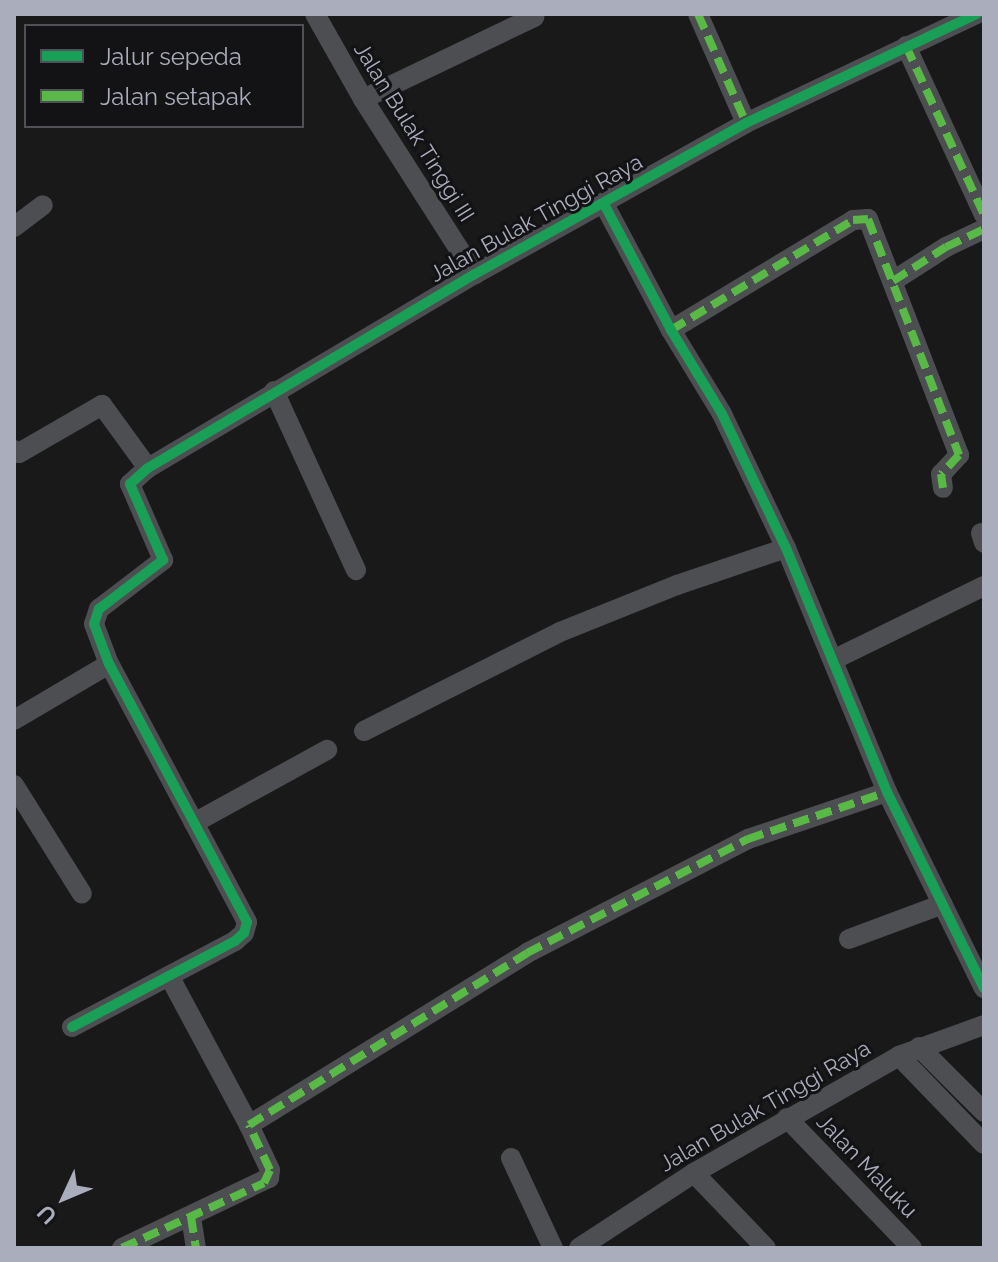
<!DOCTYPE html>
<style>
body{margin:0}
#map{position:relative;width:998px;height:1262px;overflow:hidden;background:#191919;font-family:Raleway,sans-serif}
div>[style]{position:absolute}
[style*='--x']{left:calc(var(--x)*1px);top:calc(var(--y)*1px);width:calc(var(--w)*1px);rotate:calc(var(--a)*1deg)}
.minor>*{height:20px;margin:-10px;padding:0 10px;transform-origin:10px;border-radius:10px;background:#4d4e52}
.quiet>*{height:8px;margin-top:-4px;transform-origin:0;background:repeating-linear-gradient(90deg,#58b947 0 16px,transparent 0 24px)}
.cycleway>*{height:10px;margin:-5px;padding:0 5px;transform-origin:5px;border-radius:5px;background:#1a9f57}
span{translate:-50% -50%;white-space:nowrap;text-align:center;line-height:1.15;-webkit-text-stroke:6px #131315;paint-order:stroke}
.street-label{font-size:22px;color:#aaadbb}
.frame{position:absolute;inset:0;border:16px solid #aaadbb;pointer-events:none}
.legend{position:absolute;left:24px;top:24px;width:280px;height:104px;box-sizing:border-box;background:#131315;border:2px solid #4f5157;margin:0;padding:10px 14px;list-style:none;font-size:24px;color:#aaadbb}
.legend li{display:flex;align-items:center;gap:16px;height:40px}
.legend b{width:40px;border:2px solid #4f5157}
.north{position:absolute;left:24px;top:1158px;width:80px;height:80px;-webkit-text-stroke:6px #131315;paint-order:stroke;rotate:226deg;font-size:22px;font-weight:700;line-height:32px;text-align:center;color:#aaadbb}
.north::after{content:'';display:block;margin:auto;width:28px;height:36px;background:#aaadbb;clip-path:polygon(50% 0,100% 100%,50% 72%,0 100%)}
</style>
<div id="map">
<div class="minor">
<div style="--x:315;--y:14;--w:98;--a:60.5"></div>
<div style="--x:363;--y:99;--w:208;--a:57.4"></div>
<div style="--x:698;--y:14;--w:119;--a:66.2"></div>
<div style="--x:906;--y:46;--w:186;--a:65.2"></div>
<div style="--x:363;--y:99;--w:190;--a:-25.6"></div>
<div style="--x:604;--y:204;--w:143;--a:62"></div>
<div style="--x:671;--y:330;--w:98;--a:58.7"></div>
<div style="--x:722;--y:414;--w:148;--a:64.5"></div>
<div style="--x:786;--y:548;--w:264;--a:67.5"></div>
<div style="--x:887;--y:792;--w:219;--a:63.7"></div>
<div style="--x:14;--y:227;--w:36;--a:-37"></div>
<div style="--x:893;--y:281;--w:63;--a:-32.7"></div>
<div style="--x:946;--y:247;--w:42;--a:-25.3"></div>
<div style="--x:671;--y:330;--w:213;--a:-31.1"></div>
<div style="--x:853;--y:220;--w:15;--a:-4"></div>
<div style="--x:868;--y:219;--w:253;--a:68.9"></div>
<div style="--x:959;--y:455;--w:26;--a:133"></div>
<div style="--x:941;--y:474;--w:14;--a:82"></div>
<div style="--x:274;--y:391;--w:197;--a:65.4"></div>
<div style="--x:14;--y:450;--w:6;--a:31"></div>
<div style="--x:19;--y:453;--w:96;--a:-30"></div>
<div style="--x:102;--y:405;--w:78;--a:53.9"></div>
<div style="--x:981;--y:533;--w:10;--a:73"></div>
<div style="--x:833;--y:660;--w:168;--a:-26.1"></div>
<div style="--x:14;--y:720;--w:110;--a:-30.5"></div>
<div style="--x:364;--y:731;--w:220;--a:-26.8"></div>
<div style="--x:560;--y:632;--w:126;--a:-21.9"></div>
<div style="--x:677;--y:585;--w:115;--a:-18.7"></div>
<div style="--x:14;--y:785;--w:128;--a:58"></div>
<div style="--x:194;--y:823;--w:152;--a:-28.8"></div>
<div style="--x:849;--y:939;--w:100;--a:-20.4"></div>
<div style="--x:72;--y:1027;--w:184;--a:-27.8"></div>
<div style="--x:235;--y:941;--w:12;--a:-42"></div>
<div style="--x:244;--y:933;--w:11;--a:-75"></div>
<div style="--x:247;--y:922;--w:293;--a:-118.1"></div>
<div style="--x:109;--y:664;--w:43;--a:-110.6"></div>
<div style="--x:94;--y:624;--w:16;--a:-72"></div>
<div style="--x:99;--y:609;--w:81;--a:-37.4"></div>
<div style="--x:163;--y:560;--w:83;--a:-113.5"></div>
<div style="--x:130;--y:484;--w:24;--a:-42"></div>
<div style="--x:148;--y:468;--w:380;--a:-30.7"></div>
<div style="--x:475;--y:274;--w:310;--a:-29.1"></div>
<div style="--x:746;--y:123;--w:255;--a:-25.3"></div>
<div style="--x:919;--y:1047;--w:92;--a:45"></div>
<div style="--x:899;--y:1056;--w:122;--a:46"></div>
<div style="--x:787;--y:1118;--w:180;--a:46.1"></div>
<div style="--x:249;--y:1125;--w:327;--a:-31.7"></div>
<div style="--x:527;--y:953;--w:249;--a:-27.3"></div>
<div style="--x:748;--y:839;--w:147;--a:-18.7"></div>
<div style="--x:511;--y:1158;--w:99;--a:65"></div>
<div style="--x:694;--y:1173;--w:104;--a:46.2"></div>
<div style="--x:191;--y:1217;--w:31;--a:81"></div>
<div style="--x:122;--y:1248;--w:163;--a:-25.5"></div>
<div style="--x:269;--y:1178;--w:8;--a:-83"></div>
<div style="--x:270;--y:1170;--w:50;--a:-115"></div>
<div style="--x:249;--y:1125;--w:169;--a:-118.2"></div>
<div style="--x:579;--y:1248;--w:137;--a:-33.1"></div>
<div style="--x:694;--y:1173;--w:236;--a:-29.7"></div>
<div style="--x:899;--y:1056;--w:90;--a:-20"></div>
</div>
<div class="quiet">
<div style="--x:698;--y:14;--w:119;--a:66.2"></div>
<div style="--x:906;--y:46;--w:186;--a:65.2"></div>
<div style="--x:893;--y:281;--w:63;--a:-32.7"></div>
<div style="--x:946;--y:247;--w:42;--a:-25.3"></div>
<div style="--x:671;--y:330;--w:213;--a:-31.1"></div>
<div style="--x:853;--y:220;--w:15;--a:-4"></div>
<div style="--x:868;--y:219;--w:253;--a:68.9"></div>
<div style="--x:959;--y:455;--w:26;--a:133"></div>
<div style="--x:941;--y:474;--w:14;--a:82"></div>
<div style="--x:191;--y:1217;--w:31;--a:81"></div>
<div style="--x:122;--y:1248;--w:156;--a:-24.6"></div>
<div style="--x:264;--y:1183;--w:14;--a:-65"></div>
<div style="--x:270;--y:1170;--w:50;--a:-115"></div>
<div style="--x:249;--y:1125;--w:327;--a:-31.7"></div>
<div style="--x:527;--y:953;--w:249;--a:-27.3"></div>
<div style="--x:748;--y:839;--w:147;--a:-18.7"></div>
</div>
<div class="cycleway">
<div style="--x:604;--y:204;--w:143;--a:62"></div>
<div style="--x:671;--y:330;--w:98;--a:58.7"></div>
<div style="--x:722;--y:414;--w:148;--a:64.5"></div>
<div style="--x:786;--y:548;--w:264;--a:67.5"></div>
<div style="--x:887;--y:792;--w:219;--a:63.7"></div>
<div style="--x:72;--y:1027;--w:184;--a:-27.8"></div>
<div style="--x:235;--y:941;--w:12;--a:-42"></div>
<div style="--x:244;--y:933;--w:11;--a:-75"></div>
<div style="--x:247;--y:922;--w:293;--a:-118.1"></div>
<div style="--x:109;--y:664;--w:43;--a:-110.6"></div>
<div style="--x:94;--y:624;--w:16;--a:-72"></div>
<div style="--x:99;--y:609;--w:81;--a:-37.4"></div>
<div style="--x:163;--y:560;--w:83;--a:-113.5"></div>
<div style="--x:130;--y:484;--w:24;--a:-42"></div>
<div style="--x:148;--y:468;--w:380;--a:-30.7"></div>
<div style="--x:475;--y:274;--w:310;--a:-29.1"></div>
<div style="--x:746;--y:123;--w:255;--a:-25.3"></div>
</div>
<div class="street-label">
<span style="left:414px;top:132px;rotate:58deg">Jalan Bulak Tinggi III</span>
<span style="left:536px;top:218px;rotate:-29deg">Jalan Bulak Tinggi Raya</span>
<span style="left:765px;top:1106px;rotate:-30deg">Jalan Bulak Tinggi Raya</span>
<span style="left:867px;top:1166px;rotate:46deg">Jalan Maluku</span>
</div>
<div class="frame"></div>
<ul class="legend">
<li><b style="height:10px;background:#1a9f57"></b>Jalur sepeda</li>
<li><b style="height:10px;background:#58b947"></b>Jalan setapak</li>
</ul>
<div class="north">U</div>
</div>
